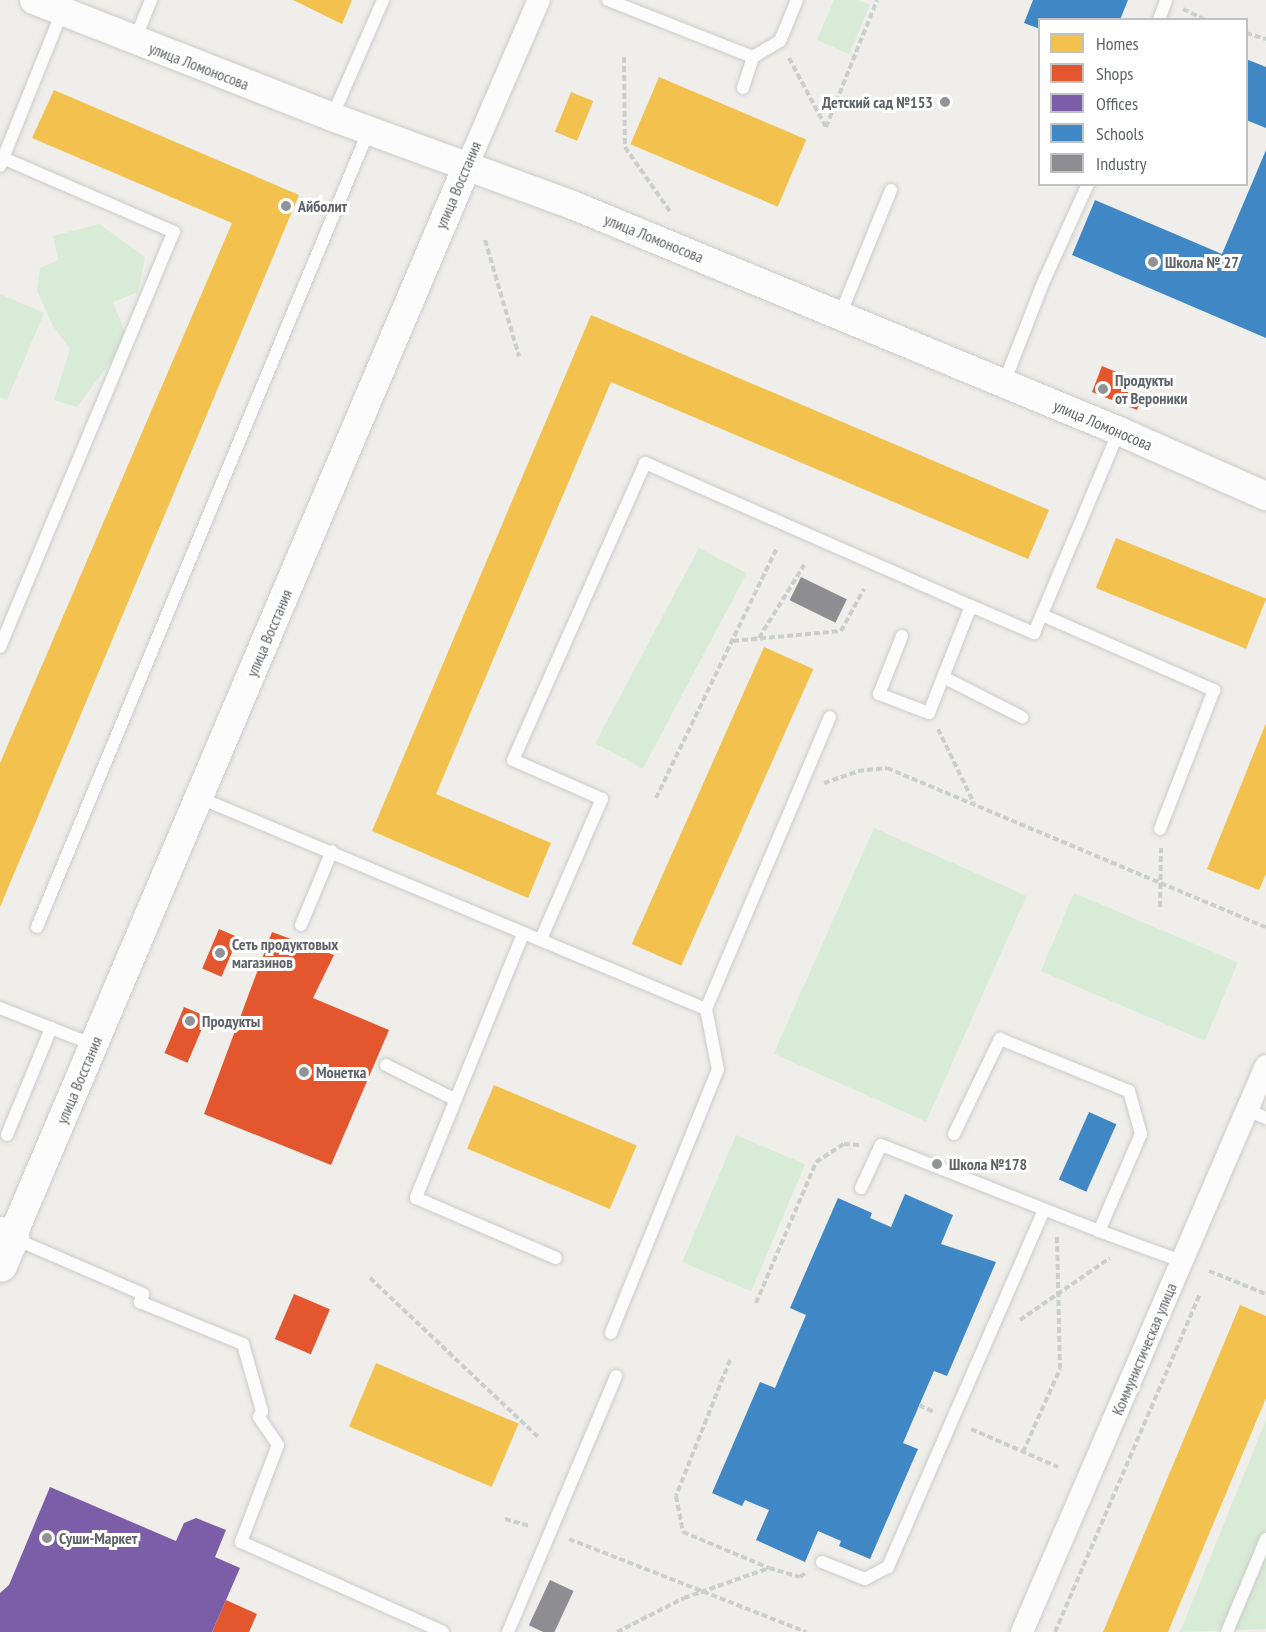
<!DOCTYPE html>
<meta charset="utf-8">
<style>
body{margin:0}
#map{position:relative;width:1266px;height:1632px;overflow:hidden;background:#efeeea;font-family:"PT Sans Narrow",sans-serif}
div>[style]{position:absolute}
[style*='--x']{left:calc(var(--x)*1px);top:calc(var(--y)*1px);width:calc(var(--w)*1px);rotate:calc(var(--a)*1deg)}
.green>*{inset:0;background:#d8ebd6;transform-origin:0 0}
.homes>*{inset:0;background:#f2c14e;transform-origin:0 0}
.shops>*{inset:0;background:#e4572e;transform-origin:0 0}
.offices>*{inset:0;background:#7b5ea7}
.schools>*{inset:0;background:#3f88c5;transform-origin:0 0}
.industry>*{inset:0;background:#8d8d92;transform-origin:0 0}
.path>*{height:4px;margin-top:-2px;transform-origin:0;background:repeating-linear-gradient(90deg,#cacfcc 0 6px,transparent 0 9px)}
.roads{filter:drop-shadow(0 0 2px #cbcccc) drop-shadow(0 0 2px #cbcccc)}
.service>*{height:12px;margin:-6px;padding:0 6px;transform-origin:6px;border-radius:6px;background:#fdfcfc}
.minor>*{height:22px;margin:-11px;padding:0 11px;transform-origin:11px;border-radius:11px;background:#fdfcfc}
.tertiary>*{height:28px;margin:-14px;padding:0 14px;transform-origin:14px;border-radius:14px;background:#fdfcfc}
.secondary>*{height:33px;margin:-16.5px;padding:0 16.5px;transform-origin:16.5px;border-radius:16.5px;background:#fdfcfc}
.dots>*{width:16px;height:16px;translate:-50% -50%;box-sizing:border-box;border:3px solid #fff;border-radius:50%}
span{translate:-50% -50%;white-space:nowrap;text-align:center;line-height:1.15;-webkit-text-stroke:6px #fff;paint-order:stroke}
.street-label{font-size:16px;color:#5f6368}
.poi-label{font-size:16px;color:#5f6368;font-weight:700}
.right{translate:-100% -50%;text-align:right}
.left{translate:0 -50%;text-align:left}
.legend{position:absolute;left:1038px;top:18px;width:210px;height:168px;box-sizing:border-box;background:#fff;border:2px solid #bfc1c3;margin:0;padding:8px 10px;list-style:none;font-size:18px;color:#5f6368}
.legend li{display:flex;align-items:center;gap:12px;height:30px}
.legend b{width:30px;border:2px solid #bfc1c3}
</style>
<div id="map">
<div class="green">
<div style="clip-path:polygon(834px 0,858px 0,870px 5px,849px 54px,817px 40px)"></div>
<div style="clip-path:polygon(99px 224px,145px 257px,138px 292px,113px 302px,125px 332px,112px 360px,77px 407px,54px 400px,70px 349px,53px 326px,37px 291px,40px 268px,58px 260px,53px 236px)"></div>
<div style="clip-path:polygon(0 294px,44px 313px,7px 400px,0 397px)"></div>
<div style="left:699px;top:548px;width:54px;height:221px;rotate:28deg"></div>
<div style="left:874px;top:828px;width:167px;height:247px;rotate:24deg"></div>
<div style="left:1074px;top:893px;width:178px;height:85px;rotate:23deg"></div>
<div style="left:736px;top:1135px;width:75px;height:138px;rotate:23deg"></div>
<div style="clip-path:polygon(1266px 1420px,1266px 1629px,1180px 1632px)"></div>
</div>
<div class="homes">
<div style="clip-path:polygon(293px 0,352px 0,342px 24px)"></div>
<div style="left:659px;top:77px;width:160px;height:73px;rotate:23deg"></div>
<div style="clip-path:polygon(54px 90px,299px 195px,0 907px,0 763px,232px 223px,32px 138px)"></div>
<div style="left:571px;top:92px;width:24px;height:43px;rotate:22deg"></div>
<div style="clip-path:polygon(591px 315px,1049px 510px,1028px 559px,611px 382px,436px 794px,551px 843px,528px 898px,372px 831px)"></div>
<div style="left:1116px;top:538px;width:162px;height:54px;rotate:22deg"></div>
<div style="left:764px;top:647px;width:54px;height:325px;rotate:24deg"></div>
<div style="clip-path:polygon(1266px 723px,1266px 874px,1259px 890px,1207px 869px)"></div>
<div style="left:494px;top:1085px;width:155px;height:69px;rotate:23deg"></div>
<div style="clip-path:polygon(1240px 1305px,1266px 1316px,1266px 1398px,1168px 1632px,1103px 1632px)"></div>
<div style="left:376px;top:1363px;width:155px;height:69px;rotate:23deg"></div>
</div>
<div class="shops">
<div style="clip-path:polygon(1102px 366px,1121px 374px,1116px 387px,1142px 398px,1137px 410px,1092px 392px)"></div>
<div style="left:219px;top:929px;width:21px;height:43px;rotate:23deg"></div>
<div style="clip-path:polygon(272px 932px,334px 955px,313px 998px,389px 1030px,331px 1165px,204px 1114px)"></div>
<div style="left:184px;top:1007px;width:25px;height:50px;rotate:23deg"></div>
<div style="left:294px;top:1294px;width:39px;height:49px;rotate:23deg"></div>
<div style="clip-path:polygon(226px 1600px,257px 1614px,249px 1632px,212px 1632px)"></div>
</div>
<div class="offices">
<div style="clip-path:polygon(50px 1487px,176px 1541px,184px 1523px,196px 1518px,226px 1530px,215px 1557px,240px 1568px,212px 1632px,0 1632px,0 1593px,9px 1585px)"></div>
</div>
<div class="schools">
<div style="clip-path:polygon(1033px 0,1128px 0,1120px 20px,1040px 20px,1040px 29px,1024px 23px)"></div>
<div style="clip-path:polygon(1246px 59px,1266px 67px,1266px 128px,1246px 120px)"></div>
<div style="clip-path:polygon(1266px 150px,1266px 338px,1072px 255px,1095px 200px,1222px 254px)"></div>
<div style="left:1089px;top:1112px;width:30px;height:74px;rotate:24deg"></div>
<div style="clip-path:polygon(905px 1194px,953px 1215px,941px 1244px,996px 1262px,947px 1376px,934px 1371px,903px 1443px,918px 1449px,870px 1559px,839px 1546px,841px 1541px,818px 1531px,805px 1562px,756px 1540px,769px 1510px,745px 1500px,742px 1506px,712px 1493px,760px 1382px,775px 1388px,806px 1315px,790px 1308px,838px 1198px,872px 1213px,870px 1218px,891px 1227px)"></div>
</div>
<div class="industry">
<div style="left:801px;top:577px;width:51px;height:26px;rotate:26deg"></div>
<div style="left:550px;top:1580px;width:26px;height:50px;rotate:25deg"></div>
</div>
<div class="path">
<div style="--x:1183;--y:9;--w:25;--a:26"></div>
<div style="--x:1246;--y:33;--w:21;--a:17"></div>
<div style="--x:624;--y:57;--w:90;--a:89.4"></div>
<div style="--x:625;--y:147;--w:80;--a:55.1"></div>
<div style="--x:789;--y:58;--w:78;--a:61.8"></div>
<div style="--x:826;--y:127;--w:137;--a:-68.1"></div>
<div style="--x:485;--y:240;--w:121;--a:73.7"></div>
<div style="--x:759;--y:638;--w:86;--a:-58.3"></div>
<div style="--x:733;--y:641;--w:108;--a:-5.3"></div>
<div style="--x:841;--y:631;--w:48;--a:-61.3"></div>
<div style="--x:938;--y:729;--w:82;--a:64.1"></div>
<div style="--x:824;--y:783;--w:36;--a:-19"></div>
<div style="--x:858;--y:771;--w:29;--a:-6"></div>
<div style="--x:887;--y:768;--w:411;--a:22.8"></div>
<div style="--x:656;--y:798;--w:278;--a:-64.2"></div>
<div style="--x:1160;--y:907;--w:59;--a:-89"></div>
<div style="--x:1209;--y:1271;--w:61;--a:22"></div>
<div style="--x:370;--y:1278;--w:233;--a:43.4"></div>
<div style="--x:756;--y:1303;--w:153;--a:-66.9"></div>
<div style="--x:816;--y:1162;--w:33;--a:-33"></div>
<div style="--x:844;--y:1144;--w:16;--a:4"></div>
<div style="--x:1020;--y:1320;--w:109;--a:-34.6"></div>
<div style="--x:730;--y:1360;--w:146;--a:111.7"></div>
<div style="--x:676;--y:1496;--w:37;--a:79"></div>
<div style="--x:683;--y:1532;--w:93;--a:22.7"></div>
<div style="--x:769;--y:1568;--w:32;--a:16"></div>
<div style="--x:800;--y:1577;--w:9;--a:-36"></div>
<div style="--x:919;--y:1405;--w:17;--a:25"></div>
<div style="--x:971;--y:1429;--w:95;--a:23.6"></div>
<div style="--x:1023;--y:1452;--w:91;--a:-66"></div>
<div style="--x:1060;--y:1369;--w:134;--a:-91.3"></div>
<div style="--x:505;--y:1519;--w:26;--a:16"></div>
<div style="--x:569;--y:1539;--w:255;--a:21.4"></div>
<div style="--x:617;--y:1632;--w:75;--a:-26.9"></div>
<div style="--x:684;--y:1598;--w:90;--a:-19.4"></div>
<div style="--x:1055;--y:1632;--w:369;--a:-66.8"></div>
</div>
<div class="roads">
<div class="service">
<div style="--x:608;--y:0;--w:156;--a:21.5"></div>
<div style="--x:753;--y:57;--w:31;--a:-31"></div>
<div style="--x:780;--y:41;--w:44;--a:-67.5"></div>
<div style="--x:1159;--y:20;--w:20;--a:-70"></div>
<div style="--x:135;--y:40;--w:43;--a:-68.2"></div>
<div style="--x:743;--y:88;--w:33;--a:-72"></div>
<div style="--x:332;--y:117;--w:128;--a:-66.4"></div>
<div style="--x:0;--y:166;--w:166;--a:-68.1"></div>
<div style="--x:840;--y:315;--w:135;--a:-67.8"></div>
<div style="--x:1004;--y:383;--w:107;--a:-68.7"></div>
<div style="--x:1043;--y:283;--w:109;--a:-65.6"></div>
<div style="--x:1042;--y:615;--w:188;--a:23.6"></div>
<div style="--x:1214;--y:690;--w:149;--a:111.2"></div>
<div style="--x:902;--y:636;--w:62;--a:111.6"></div>
<div style="--x:879;--y:694;--w:53;--a:20.8"></div>
<div style="--x:929;--y:713;--w:115;--a:-68.6"></div>
<div style="--x:971;--y:606;--w:69;--a:23.2"></div>
<div style="--x:1034;--y:633;--w:219;--a:-67.2"></div>
<div style="--x:0;--y:647;--w:450;--a:-67.3"></div>
<div style="--x:174;--y:232;--w:186;--a:-156.6"></div>
<div style="--x:943;--y:677;--w:89;--a:26.9"></div>
<div style="--x:200;--y:798;--w:548;--a:22.64"></div>
<div style="--x:706;--y:1009;--w:317;--a:-67"></div>
<div style="--x:301;--y:925;--w:80;--a:-67.3"></div>
<div style="--x:37;--y:927;--w:863;--a:-67.39"></div>
<div style="--x:523;--y:934;--w:285;--a:112.1"></div>
<div style="--x:416;--y:1198;--w:152;--a:23.2"></div>
<div style="--x:541;--y:939;--w:153;--a:-66.5"></div>
<div style="--x:602;--y:799;--w:97;--a:-156.3"></div>
<div style="--x:513;--y:760;--w:325;--a:-66"></div>
<div style="--x:645;--y:463;--w:356;--a:23.7"></div>
<div style="--x:0;--y:1008;--w:101;--a:21.5"></div>
<div style="--x:386;--y:1065;--w:78;--a:26.6"></div>
<div style="--x:1247;--y:1110;--w:21;--a:23"></div>
<div style="--x:954;--y:1134;--w:106;--a:-64.2"></div>
<div style="--x:1000;--y:1039;--w:139;--a:22"></div>
<div style="--x:1129;--y:1091;--w:45;--a:74.4"></div>
<div style="--x:1141;--y:1134;--w:106;--a:113.4"></div>
<div style="--x:1099;--y:1231;--w:87;--a:20.1"></div>
<div style="--x:7;--y:1135;--w:116;--a:-67.6"></div>
<div style="--x:861;--y:1188;--w:47;--a:-65.1"></div>
<div style="--x:881;--y:1145;--w:234;--a:21.5"></div>
<div style="--x:13;--y:1238;--w:142;--a:23.3"></div>
<div style="--x:143;--y:1294;--w:9;--a:111"></div>
<div style="--x:140;--y:1302;--w:111;--a:22.2"></div>
<div style="--x:243;--y:1344;--w:70;--a:74.2"></div>
<div style="--x:262;--y:1411;--w:7;--a:117"></div>
<div style="--x:259;--y:1417;--w:34;--a:56"></div>
<div style="--x:278;--y:1445;--w:104;--a:110.9"></div>
<div style="--x:241;--y:1542;--w:221;--a:24"></div>
<div style="--x:611;--y:1333;--w:284;--a:-67.9"></div>
<div style="--x:718;--y:1070;--w:62;--a:-101.1"></div>
<div style="--x:822;--y:1562;--w:46;--a:21.6"></div>
<div style="--x:865;--y:1579;--w:26;--a:-28"></div>
<div style="--x:888;--y:1567;--w:387;--a:-66.4"></div>
<div style="--x:508;--y:1632;--w:278;--a:-67.1"></div>
<div style="--x:1227;--y:1632;--w:101;--a:-67.2"></div>
</div>
<div class="minor">
<div style="--x:467;--y:166;--w:181;--a:-66.6"></div>
<div style="--x:1022;--y:1632;--w:616;--a:-66.68"></div>
</div>
<div class="tertiary">
<div style="--x:34;--y:0;--w:320;--a:21.4"></div>
<div style="--x:332;--y:117;--w:253;--a:20.1"></div>
<div style="--x:570;--y:204;--w:594;--a:22.46"></div>
<div style="--x:1119;--y:431;--w:161;--a:23.9"></div>
<div style="--x:12;--y:1237;--w:1164;--a:-66.98"></div>
</div>
<div class="secondary">
<div style="--x:0;--y:1233;--w:13;--a:18"></div>
<div style="--x:12;--y:1237;--w:30;--a:113"></div>
</div>
</div>
<div class="dots">
<div style="left:945px;top:102px;background:#919496"></div>
<div style="left:286px;top:206px;background:#919496"></div>
<div style="left:1153px;top:262px;background:#919496"></div>
<div style="left:1103px;top:389px;background:#919496"></div>
<div style="left:220px;top:953px;background:#919496"></div>
<div style="left:190px;top:1021px;background:#919496"></div>
<div style="left:304px;top:1072px;background:#919496"></div>
<div style="left:937px;top:1164px;background:#919496"></div>
<div style="left:47px;top:1538px;background:#919496"></div>
</div>
<div class="street-label">
<span style="left:199px;top:66px;rotate:21deg">улица Ломоносова</span>
<span style="left:458px;top:185px;rotate:-67deg">улица Восстания</span>
<span style="left:654px;top:238px;rotate:22deg">улица Ломоносова</span>
<span style="left:1103px;top:425px;rotate:23deg">улица Ломоносова</span>
<span style="left:269px;top:633px;rotate:-67deg">улица Восстания</span>
<span style="left:79px;top:1080px;rotate:-67deg">улица Восстания</span>
<span style="left:1144px;top:1349px;rotate:-67deg">Коммунистическая улица</span>
</div>
<div class="poi-label">
<span class="right" style="left:933px;top:102px">Детский сад №153</span>
<span class="left" style="left:298px;top:206px">Айболит</span>
<span class="left" style="left:1165px;top:262px">Школа № 27</span>
<span class="left" style="left:1115px;top:389px">Продукты<br>от Вероники</span>
<span class="left" style="left:232px;top:953px">Сеть продуктовых<br>магазинов</span>
<span class="left" style="left:202px;top:1021px">Продукты</span>
<span class="left" style="left:316px;top:1072px">Монетка</span>
<span class="left" style="left:949px;top:1164px">Школа №178</span>
<span class="left" style="left:59px;top:1538px">Суши-Маркет</span>
</div>
<ul class="legend">
<li><b style="height:16px;background:#f2c14e"></b>Homes</li>
<li><b style="height:16px;background:#e4572e"></b>Shops</li>
<li><b style="height:16px;background:#7b5ea7"></b>Offices</li>
<li><b style="height:16px;background:#3f88c5"></b>Schools</li>
<li><b style="height:16px;background:#8d8d92"></b>Industry</li>
</ul>
</div>
